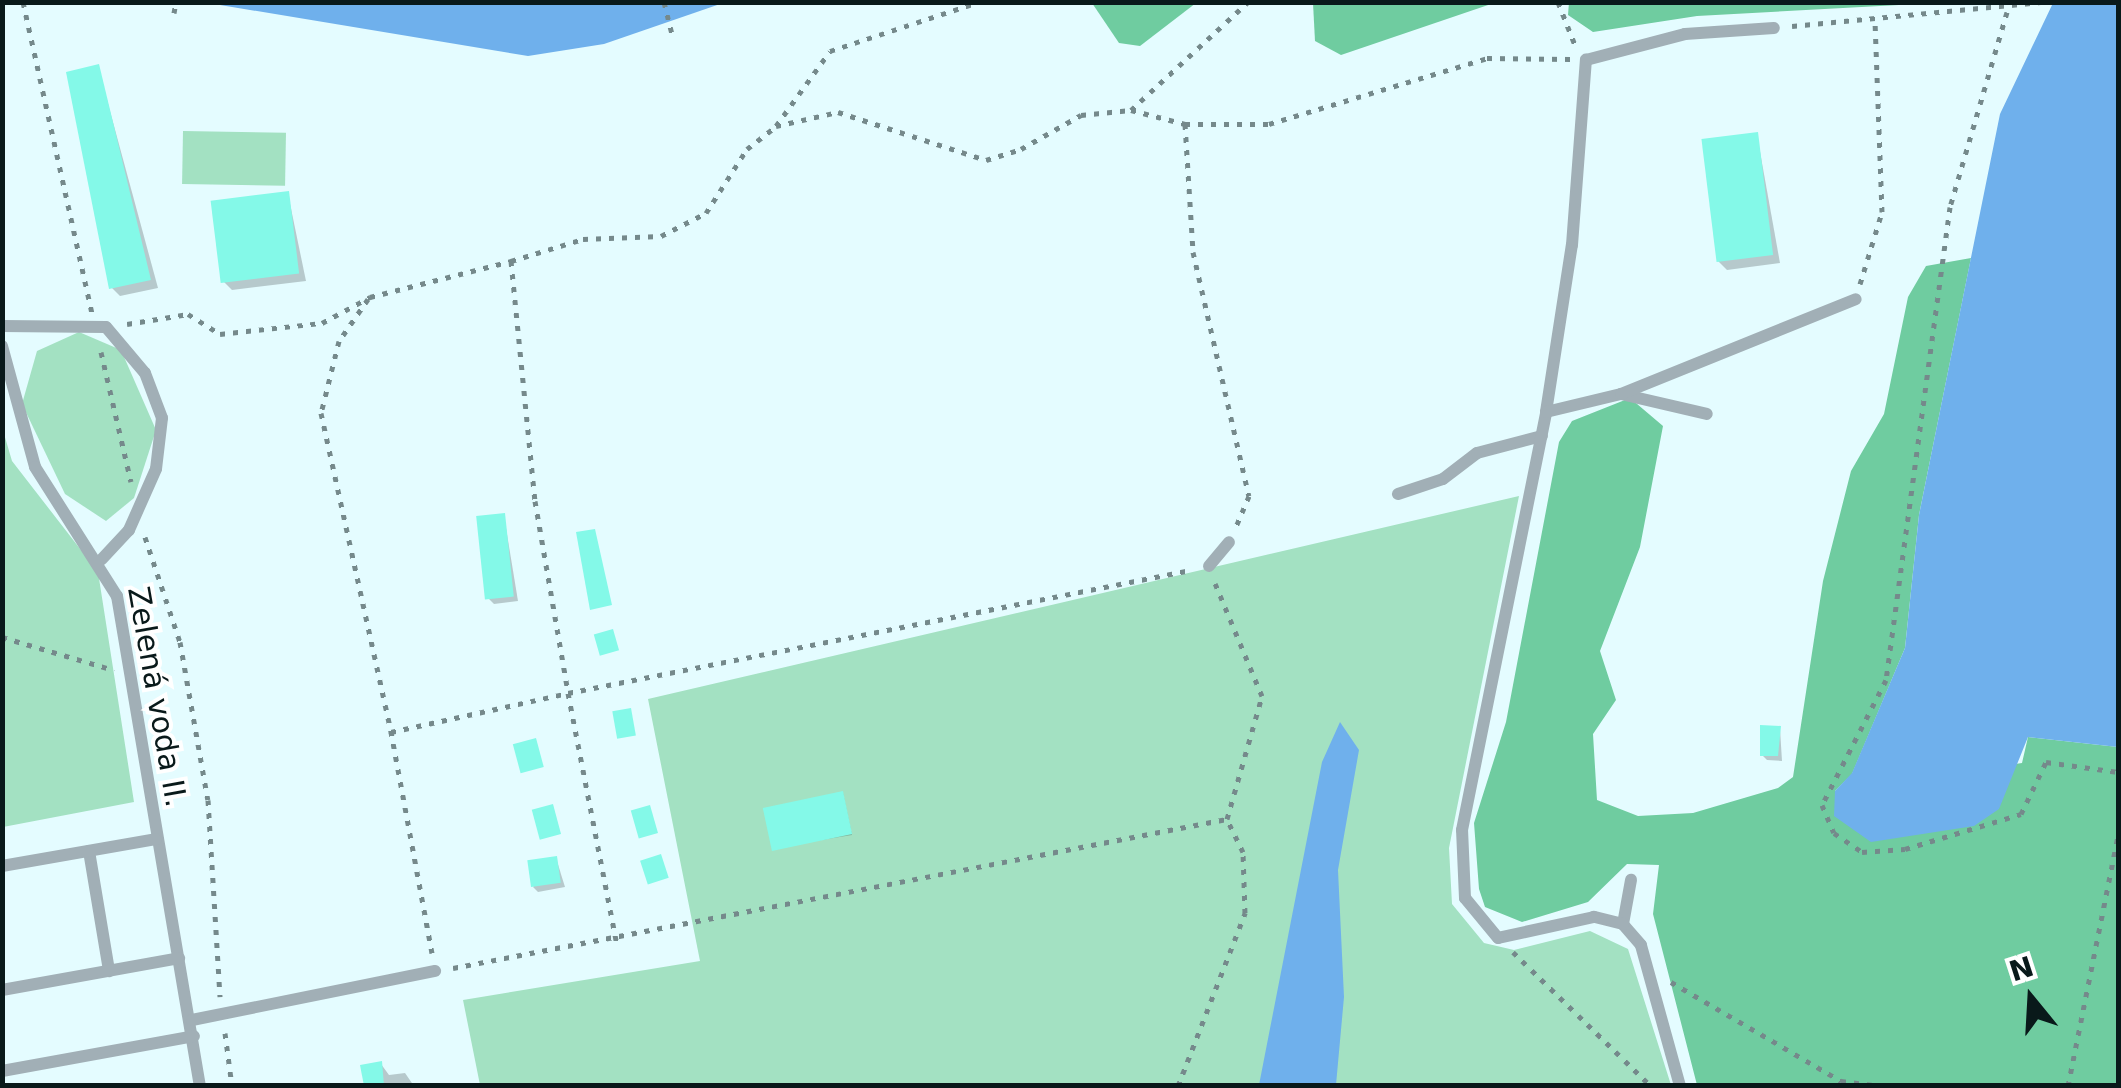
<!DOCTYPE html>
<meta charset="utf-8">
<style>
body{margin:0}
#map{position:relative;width:2121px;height:1088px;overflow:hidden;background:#e4fcff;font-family:"DejaVu Sans",sans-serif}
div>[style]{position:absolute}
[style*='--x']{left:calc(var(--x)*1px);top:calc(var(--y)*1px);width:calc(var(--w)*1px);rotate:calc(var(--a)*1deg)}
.green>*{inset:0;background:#a3e1c2;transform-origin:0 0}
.forest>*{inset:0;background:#6fcca0}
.water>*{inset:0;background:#6fb0ec}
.shadow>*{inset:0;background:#0003}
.building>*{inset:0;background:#84f9e8;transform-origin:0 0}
.path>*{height:5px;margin-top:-2.5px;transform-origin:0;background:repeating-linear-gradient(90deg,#75898b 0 5px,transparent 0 13px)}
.lane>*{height:12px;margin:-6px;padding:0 6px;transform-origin:6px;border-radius:6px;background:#a1afb6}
span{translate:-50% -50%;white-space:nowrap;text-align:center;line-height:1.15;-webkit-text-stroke:8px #fff;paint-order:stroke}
.street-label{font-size:30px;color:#09191a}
.frame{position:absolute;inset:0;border:5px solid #09191a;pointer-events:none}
.north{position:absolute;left:1981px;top:948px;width:100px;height:100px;-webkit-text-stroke:8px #fff;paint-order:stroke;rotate:342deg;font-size:28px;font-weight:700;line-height:40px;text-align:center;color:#09191a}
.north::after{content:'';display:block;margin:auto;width:35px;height:45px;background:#09191a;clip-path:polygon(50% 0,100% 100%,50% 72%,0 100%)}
</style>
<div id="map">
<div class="green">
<div style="left:183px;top:131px;width:103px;height:53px;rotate:1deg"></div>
<div style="clip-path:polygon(79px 332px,121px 350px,156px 430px,134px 498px,106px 521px,65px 494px,22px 404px,37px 351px)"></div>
<div style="clip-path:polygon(2px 427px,12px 461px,98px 572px,134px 802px,3px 827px)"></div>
<div style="clip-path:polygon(1519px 496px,1449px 848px,1452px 904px,1484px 943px,1514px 950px,1590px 931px,1628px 949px,1671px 1085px,480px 1085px,463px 1000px,700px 961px,648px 699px)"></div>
</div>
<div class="forest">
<div style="clip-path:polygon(1569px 2px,1936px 2px,1936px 3px,1697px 16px,1593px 32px,1568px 15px)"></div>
<div style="clip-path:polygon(1092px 3px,1092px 2px,1196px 3px,1140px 46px,1119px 43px)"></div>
<div style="clip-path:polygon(1313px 3px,1494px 3px,1341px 55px,1315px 41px)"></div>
<div style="clip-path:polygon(1971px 258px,1919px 515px,1905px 648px,1852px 774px,1835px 791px,2022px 763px,2028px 737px,2118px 747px,2118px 1085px,1697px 1085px,1653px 914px,1659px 865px,1627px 864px,1588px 902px,1522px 922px,1485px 907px,1479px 889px,1474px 823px,1506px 722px,1559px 442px,1572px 421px,1630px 398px,1663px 426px,1640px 547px,1600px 651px,1616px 700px,1593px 734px,1597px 800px,1638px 816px,1693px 813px,1778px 788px,1793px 777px,1823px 581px,1851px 471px,1884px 414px,1908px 297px,1926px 266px)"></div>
</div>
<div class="water">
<div style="clip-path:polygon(208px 3px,723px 3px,604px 44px,528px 56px)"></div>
<div style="clip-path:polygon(2053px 3px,2118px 3px,2118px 747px,2028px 737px,1999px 809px,1974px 826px,1871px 842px,1834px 816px,1835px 791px,1852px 773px,1905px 648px,1919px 515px,2000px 114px)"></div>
<div style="clip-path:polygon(1340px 722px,1359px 750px,1338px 870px,1344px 997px,1336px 1085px,1259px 1085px,1322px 762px)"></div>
</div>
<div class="shadow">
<div style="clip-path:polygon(98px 67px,158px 288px,120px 296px,112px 288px)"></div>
<div style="clip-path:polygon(1757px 135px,1780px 263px,1727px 270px,1718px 261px)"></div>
<div style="clip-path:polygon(288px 194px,306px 281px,232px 290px,224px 282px)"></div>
<div style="clip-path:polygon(504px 516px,518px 601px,494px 604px,489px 599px)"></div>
<div style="clip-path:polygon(1780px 729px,1782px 761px,1767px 760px,1762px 755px)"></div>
<div style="clip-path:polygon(843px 793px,852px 835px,772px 848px)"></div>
<div style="clip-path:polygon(556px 858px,565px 887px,538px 892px,533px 887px)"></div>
<div style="clip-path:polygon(381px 1064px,389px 1075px,405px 1073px,414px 1086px,366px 1086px)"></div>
</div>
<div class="building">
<div style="clip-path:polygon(99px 64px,151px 280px,109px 289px,66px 72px)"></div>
<div style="left:1758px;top:132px;width:124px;height:57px;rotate:83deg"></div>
<div style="left:289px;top:191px;width:83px;height:79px;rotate:83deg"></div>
<div style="left:505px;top:513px;width:84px;height:29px;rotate:84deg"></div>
<div style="clip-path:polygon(595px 529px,612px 605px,590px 610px,576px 532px)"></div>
<div style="left:613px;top:629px;width:22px;height:20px;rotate:74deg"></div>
<div style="left:631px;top:708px;width:28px;height:19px;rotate:80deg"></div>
<div style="clip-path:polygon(1760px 725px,1781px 726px,1778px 756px,1760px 756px)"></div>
<div style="left:536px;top:738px;width:30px;height:24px;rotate:75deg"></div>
<div style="left:843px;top:791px;width:44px;height:82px;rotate:78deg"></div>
<div style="left:553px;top:804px;width:31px;height:22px;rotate:75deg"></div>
<div style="left:650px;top:805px;width:29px;height:20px;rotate:74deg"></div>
<div style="left:661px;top:854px;width:25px;height:22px;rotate:72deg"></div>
<div style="left:557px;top:856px;width:27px;height:30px;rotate:82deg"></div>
<div style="clip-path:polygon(382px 1061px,384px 1086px,364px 1086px,360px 1065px)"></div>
</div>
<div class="path">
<div style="--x:23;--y:2;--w:318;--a:77.5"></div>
<div style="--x:664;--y:2;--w:33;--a:76"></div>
<div style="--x:1558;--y:2;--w:46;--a:68.4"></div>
<div style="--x:2007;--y:12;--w:203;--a:106.3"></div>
<div style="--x:1950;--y:207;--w:477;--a:97.7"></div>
<div style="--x:1886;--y:680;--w:140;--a:117.1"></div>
<div style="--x:1822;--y:805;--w:30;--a:67"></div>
<div style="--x:1834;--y:833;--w:34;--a:34"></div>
<div style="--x:1862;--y:852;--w:43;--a:-4"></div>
<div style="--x:1905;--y:849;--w:121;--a:-16.8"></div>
<div style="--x:2021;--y:814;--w:58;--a:-64.3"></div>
<div style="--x:2046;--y:762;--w:73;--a:7.9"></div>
<div style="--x:174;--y:13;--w:11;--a:-80"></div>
<div style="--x:1792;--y:26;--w:252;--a:-5.5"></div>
<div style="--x:1131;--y:110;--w:56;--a:14.5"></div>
<div style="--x:1185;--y:124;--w:84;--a:0"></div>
<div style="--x:1269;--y:124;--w:228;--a:-16.8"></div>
<div style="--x:1487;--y:58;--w:84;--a:0.7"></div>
<div style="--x:1185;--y:124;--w:128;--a:86.4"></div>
<div style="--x:1193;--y:252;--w:250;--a:77.1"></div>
<div style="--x:1249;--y:496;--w:33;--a:113"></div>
<div style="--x:776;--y:126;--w:92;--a:-54.2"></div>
<div style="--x:830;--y:51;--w:157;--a:-18.2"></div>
<div style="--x:511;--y:261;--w:75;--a:-17"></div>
<div style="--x:583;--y:239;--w:78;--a:-2.2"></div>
<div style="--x:661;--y:236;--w:51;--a:-27.1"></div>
<div style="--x:706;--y:213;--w:76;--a:-57.4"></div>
<div style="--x:747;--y:149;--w:37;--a:-38"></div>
<div style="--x:776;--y:126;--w:64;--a:-12.7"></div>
<div style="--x:838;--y:112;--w:156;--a:18"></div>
<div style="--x:986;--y:160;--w:37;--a:-17"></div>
<div style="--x:1021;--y:149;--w:69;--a:-29.5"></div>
<div style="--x:1081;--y:115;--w:50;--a:-5.7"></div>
<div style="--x:1131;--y:110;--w:159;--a:-42.7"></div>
<div style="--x:1860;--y:284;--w:75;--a:-73"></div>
<div style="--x:1882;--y:212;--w:191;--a:-92.1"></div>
<div style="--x:368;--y:299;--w:51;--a:124.6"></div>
<div style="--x:339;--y:341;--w:74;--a:104"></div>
<div style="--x:321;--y:413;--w:327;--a:77.6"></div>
<div style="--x:127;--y:324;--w:62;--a:-9.3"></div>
<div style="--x:188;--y:314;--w:38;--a:32"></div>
<div style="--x:220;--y:334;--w:103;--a:-6.2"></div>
<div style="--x:322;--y:323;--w:55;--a:-28.4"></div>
<div style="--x:370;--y:297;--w:146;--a:-14.3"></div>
<div style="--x:511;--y:261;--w:241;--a:84.3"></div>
<div style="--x:535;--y:501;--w:195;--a:80.2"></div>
<div style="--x:568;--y:693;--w:635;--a:-11.17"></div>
<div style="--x:101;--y:352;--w:133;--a:77"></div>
<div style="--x:145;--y:537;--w:111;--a:71.6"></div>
<div style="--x:180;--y:642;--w:160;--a:80"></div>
<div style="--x:208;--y:800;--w:197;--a:86.5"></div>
<div style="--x:2;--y:637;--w:117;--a:16.4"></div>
<div style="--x:1513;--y:952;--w:192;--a:44.2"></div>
<div style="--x:432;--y:953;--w:225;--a:-100.5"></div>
<div style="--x:391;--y:732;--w:181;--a:-12.4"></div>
<div style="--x:568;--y:693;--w:256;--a:79"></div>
<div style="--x:453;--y:968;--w:788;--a:-10.9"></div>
<div style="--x:1227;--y:819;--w:128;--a:-74.1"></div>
<div style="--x:1262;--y:696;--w:122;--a:-112.6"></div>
<div style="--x:1671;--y:982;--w:197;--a:30.2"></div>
<div style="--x:1841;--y:1081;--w:41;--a:7"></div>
<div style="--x:225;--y:1033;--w:53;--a:82.5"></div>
<div style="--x:1178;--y:1086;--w:186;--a:-68.8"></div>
<div style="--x:1245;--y:913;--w:61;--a:-91.9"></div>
<div style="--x:1243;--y:852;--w:37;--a:-116"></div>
<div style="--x:2068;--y:1086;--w:255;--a:-78.7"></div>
</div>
<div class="lane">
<div style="--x:2;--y:326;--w:104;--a:0.6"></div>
<div style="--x:106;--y:327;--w:60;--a:49.7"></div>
<div style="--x:145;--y:373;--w:48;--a:69.3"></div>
<div style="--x:162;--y:418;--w:51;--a:96.7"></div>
<div style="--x:156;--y:469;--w:67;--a:113.9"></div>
<div style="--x:129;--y:530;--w:40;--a:133"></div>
<div style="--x:2;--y:346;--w:125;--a:74.7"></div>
<div style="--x:35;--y:467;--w:153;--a:57.6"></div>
<div style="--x:117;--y:596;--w:497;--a:80.4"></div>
<div style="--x:1621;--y:394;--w:88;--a:13.1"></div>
<div style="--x:1546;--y:412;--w:169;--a:-81.2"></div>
<div style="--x:1572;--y:245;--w:186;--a:-85.7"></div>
<div style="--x:1586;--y:60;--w:102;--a:-14.7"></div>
<div style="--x:1685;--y:34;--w:89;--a:-3.9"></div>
<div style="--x:1398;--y:494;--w:47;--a:-18.4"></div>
<div style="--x:1443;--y:479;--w:43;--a:-37.4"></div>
<div style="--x:1477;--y:453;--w:67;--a:-14.7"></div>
<div style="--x:1209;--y:566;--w:31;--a:-50"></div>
<div style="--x:89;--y:851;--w:122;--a:80.5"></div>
<div style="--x:2;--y:866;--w:156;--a:-9.9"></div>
<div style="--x:1623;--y:924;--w:45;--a:-79.7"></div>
<div style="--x:2;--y:990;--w:180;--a:-10.2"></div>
<div style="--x:192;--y:1020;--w:248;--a:-11.4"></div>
<div style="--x:2;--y:1071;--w:195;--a:-10.3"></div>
<div style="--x:1680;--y:1086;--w:146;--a:-105.5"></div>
<div style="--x:1641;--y:945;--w:28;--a:-131"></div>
<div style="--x:1623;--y:924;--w:30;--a:-166"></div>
<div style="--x:1594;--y:917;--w:98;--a:167.7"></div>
<div style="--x:1498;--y:938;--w:52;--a:-129.5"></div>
<div style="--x:1465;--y:898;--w:68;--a:-92.5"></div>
<div style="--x:1462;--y:830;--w:426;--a:-78.6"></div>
<div style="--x:1546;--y:412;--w:77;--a:-13.5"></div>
<div style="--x:1621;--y:394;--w:253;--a:-22"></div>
</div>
<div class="street-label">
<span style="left:157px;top:697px;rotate:80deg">Zelená voda II.</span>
</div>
<div class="frame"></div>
<div class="north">N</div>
</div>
